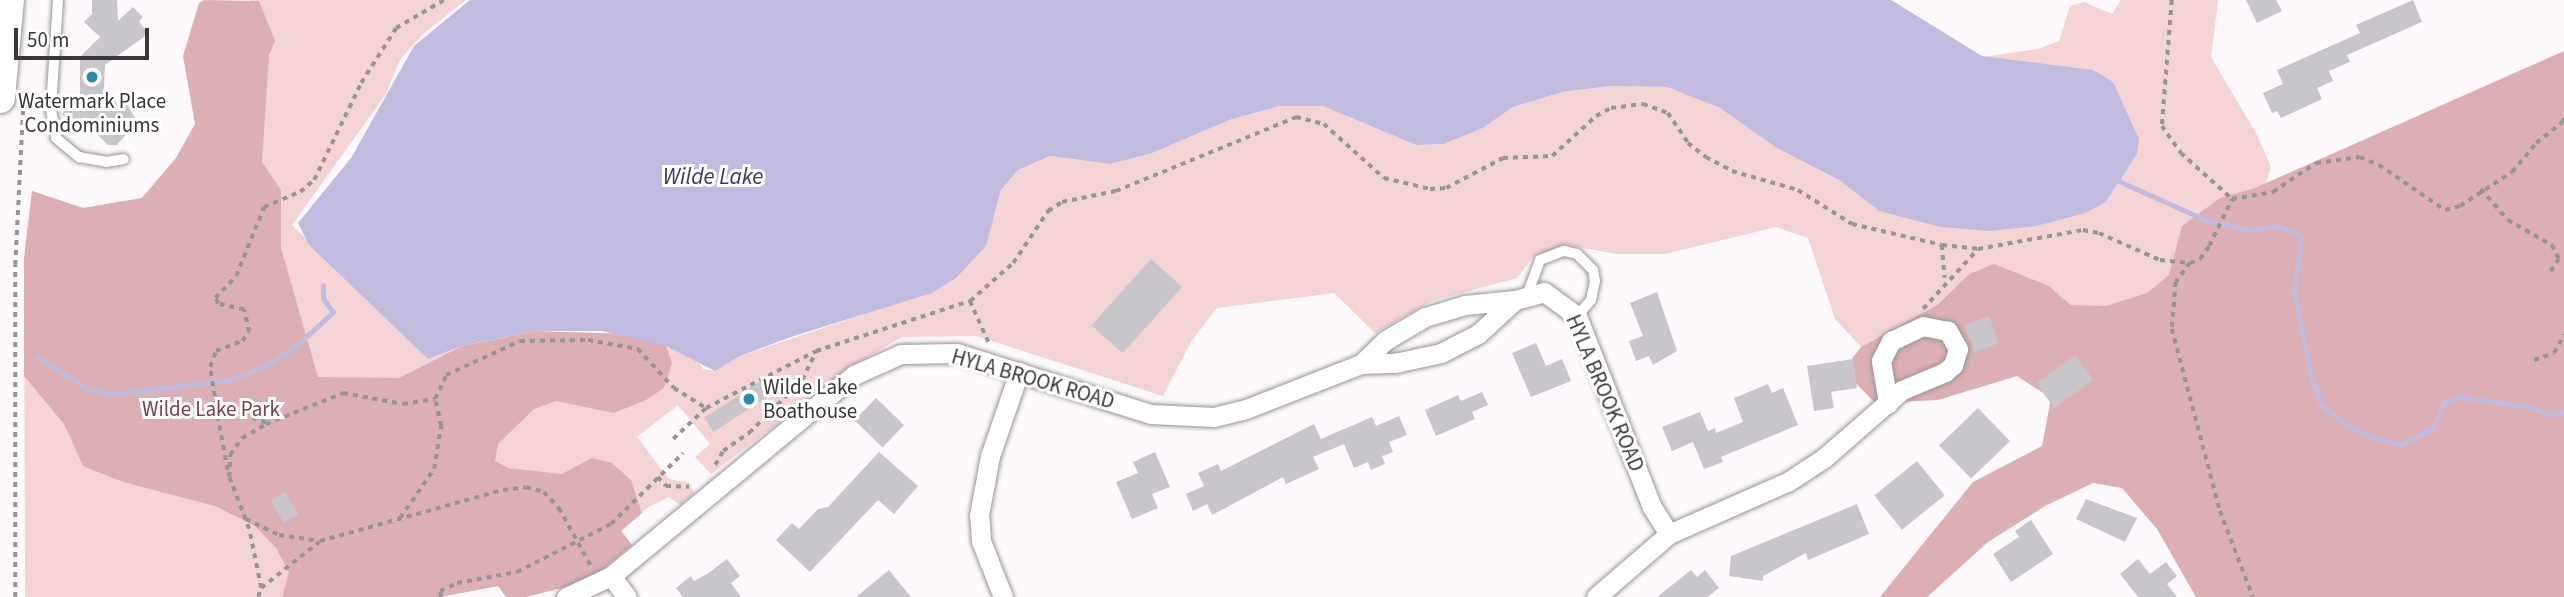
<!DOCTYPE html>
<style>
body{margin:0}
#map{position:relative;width:2564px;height:597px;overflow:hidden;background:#fcf8fb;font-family:"Source Sans 3",sans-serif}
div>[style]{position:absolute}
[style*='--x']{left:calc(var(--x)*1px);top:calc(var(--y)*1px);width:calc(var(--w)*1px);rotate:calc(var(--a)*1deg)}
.green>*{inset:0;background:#f4d3d5}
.forest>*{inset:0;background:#dbafb3}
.water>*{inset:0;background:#c1bbe0}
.stream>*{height:5px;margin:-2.5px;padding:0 2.5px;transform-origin:2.5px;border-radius:2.5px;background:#c1bbe0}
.building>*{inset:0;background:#c9c6cb;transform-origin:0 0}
.path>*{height:3.5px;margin-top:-1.75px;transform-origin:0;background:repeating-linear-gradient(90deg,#969495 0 5px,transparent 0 10px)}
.roads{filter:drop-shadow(0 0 2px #989497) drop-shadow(0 0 2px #989497)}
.service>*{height:10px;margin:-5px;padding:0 5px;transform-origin:5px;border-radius:5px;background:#fff}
.minor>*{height:19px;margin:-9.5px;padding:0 9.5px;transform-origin:9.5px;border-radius:9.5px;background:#fff}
.primary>*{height:30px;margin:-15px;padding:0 15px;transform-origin:15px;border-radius:15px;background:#fff}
.dots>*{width:19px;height:19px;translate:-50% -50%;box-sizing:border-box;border:4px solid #fff;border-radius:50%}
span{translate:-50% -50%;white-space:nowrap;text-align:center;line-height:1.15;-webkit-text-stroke:6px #fff;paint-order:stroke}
.poi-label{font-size:21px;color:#383637}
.left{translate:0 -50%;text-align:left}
.street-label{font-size:21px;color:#383637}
.park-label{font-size:21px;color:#7c4149}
.water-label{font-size:23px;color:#413565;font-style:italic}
.scale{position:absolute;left:14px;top:28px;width:135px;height:32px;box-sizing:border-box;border:4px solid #383637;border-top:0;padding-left:9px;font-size:21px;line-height:24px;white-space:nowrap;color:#383637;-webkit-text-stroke:5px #fff;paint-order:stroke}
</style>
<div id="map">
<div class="green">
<div style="clip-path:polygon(250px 0,466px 0,424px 33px,399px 61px,386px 94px,292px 225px,428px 359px,462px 346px,656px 340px,698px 361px,703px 369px,715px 371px,740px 356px,871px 312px,994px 218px,1001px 190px,1018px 170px,1050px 156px,1110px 164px,1150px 154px,1232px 119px,1280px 106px,1323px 106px,1416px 145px,1444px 144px,1483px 128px,1513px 107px,1562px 92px,1611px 86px,1667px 87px,1720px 108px,1775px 147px,1839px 180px,1879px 211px,2106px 202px,2137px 154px,2093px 71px,1982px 57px,2038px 49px,2059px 41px,2070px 6px,2084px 2px,2112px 14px,2121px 0,2218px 0,2211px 57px,2257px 135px,2271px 167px,2255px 217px,2211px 265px,2095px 325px,2049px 286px,1969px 274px,1937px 305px,1861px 347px,1835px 319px,1808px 238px,1776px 227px,1665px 254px,1617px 254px,1566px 245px,1533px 257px,1517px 278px,1432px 301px,1375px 333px,1334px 293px,1217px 308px,1192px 340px,1163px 396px,976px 336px,902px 337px,857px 363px,711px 474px,695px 457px,710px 444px,678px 405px,637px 437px,669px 479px,690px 483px,694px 493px,680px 505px,669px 497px,648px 507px,621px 531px,632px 545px,526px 597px,506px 597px,498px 586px,440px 597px,25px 597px,24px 259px,32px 191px,83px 208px,142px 198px,176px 158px,195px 124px,201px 68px)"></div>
</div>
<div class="forest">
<div style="clip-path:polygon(204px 0,259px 1px,275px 41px,269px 55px,262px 162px,281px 190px,281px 248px,318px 377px,399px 378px,462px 346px,535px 331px,634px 334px,666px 346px,672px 363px,664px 388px,646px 400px,614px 413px,556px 401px,534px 409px,498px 444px,495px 461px,508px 468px,562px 474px,592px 458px,612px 463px,631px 480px,642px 513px,621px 531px,632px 545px,600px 572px,566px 587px,526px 597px,506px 597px,498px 586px,440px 597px,282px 597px,289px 572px,276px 548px,255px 526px,215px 506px,123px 482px,83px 466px,64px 424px,24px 376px,24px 259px,32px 191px,83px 208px,142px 198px,176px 158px,195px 124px,183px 56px,199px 3px)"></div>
<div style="clip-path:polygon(2564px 51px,2564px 597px,2196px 597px,2157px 529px,2122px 488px,2093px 483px,2045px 506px,1988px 542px,1927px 597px,1880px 597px,1973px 482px,2042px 446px,2051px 398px,2017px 376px,1938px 400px,1875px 403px,1853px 380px,1851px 360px,1861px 347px,1937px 305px,1969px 274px,1994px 264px,2049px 286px,2071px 305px,2106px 306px,2147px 293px,2169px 275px,2182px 226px,2220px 198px,2255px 188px)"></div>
</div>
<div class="water">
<div style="clip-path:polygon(470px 0,1891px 0,1982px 56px,2093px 70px,2113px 82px,2139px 139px,2137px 154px,2106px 202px,2085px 213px,2036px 226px,1989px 231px,1941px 227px,1879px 211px,1839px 180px,1775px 147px,1720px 108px,1667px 87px,1611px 86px,1562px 92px,1513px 107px,1483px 128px,1444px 144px,1416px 145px,1323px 106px,1280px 106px,1232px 119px,1150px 154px,1110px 164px,1050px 156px,1018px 170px,1001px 190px,986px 246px,956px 278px,932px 293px,794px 336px,740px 356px,715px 371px,666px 346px,602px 331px,535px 331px,462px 346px,428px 359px,309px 245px,298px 223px,351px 158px,414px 46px)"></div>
</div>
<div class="stream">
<div style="--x:2114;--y:179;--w:103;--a:24.1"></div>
<div style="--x:2208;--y:221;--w:43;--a:12.1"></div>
<div style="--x:2250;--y:230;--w:28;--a:-8"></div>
<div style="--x:2278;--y:226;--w:25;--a:23"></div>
<div style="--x:2301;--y:236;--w:54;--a:97.4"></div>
<div style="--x:2294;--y:290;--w:86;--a:79.2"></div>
<div style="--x:2310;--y:374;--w:33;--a:70"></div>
<div style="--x:2321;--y:405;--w:31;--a:38"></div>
<div style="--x:2345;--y:424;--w:34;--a:26"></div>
<div style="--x:2376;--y:439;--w:25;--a:11"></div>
<div style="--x:2401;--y:444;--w:34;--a:-26"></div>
<div style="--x:2432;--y:429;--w:29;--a:-65"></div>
<div style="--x:2444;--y:403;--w:17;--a:-21"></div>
<div style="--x:2460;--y:397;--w:71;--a:8.1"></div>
<div style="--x:2530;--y:407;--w:23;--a:20"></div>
<div style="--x:2552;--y:415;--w:12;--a:-14"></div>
<div style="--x:37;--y:357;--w:60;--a:32.1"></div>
<div style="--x:88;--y:389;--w:26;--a:11"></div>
<div style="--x:114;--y:394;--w:116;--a:-6.9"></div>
<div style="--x:229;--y:380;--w:41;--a:-21.5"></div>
<div style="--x:267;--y:365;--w:36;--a:-34"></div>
<div style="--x:297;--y:345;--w:49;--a:-42.5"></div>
<div style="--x:333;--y:312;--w:17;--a:-126"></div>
<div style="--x:323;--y:298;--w:13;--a:-90"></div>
</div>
<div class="building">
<div style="clip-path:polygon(92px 0,117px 0,118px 21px,133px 7px,143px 17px,139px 21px,148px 34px,105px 65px,104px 89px,118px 105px,124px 99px,137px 121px,117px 145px,108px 145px,87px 124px,79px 131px,62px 114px,80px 95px,80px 57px,100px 37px,84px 22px,92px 14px)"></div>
<div style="clip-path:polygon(2246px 0,2276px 0,2282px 11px,2257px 23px)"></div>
<div style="clip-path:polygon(2413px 0,2422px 22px,2347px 55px,2350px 62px,2329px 71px,2333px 81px,2317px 88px,2322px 99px,2281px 118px,2277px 111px,2272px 113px,2263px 93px,2283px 84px,2277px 70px,2360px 33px,2356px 25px)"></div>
<div style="left:1151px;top:259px;width:42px;height:89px;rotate:42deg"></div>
<div style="clip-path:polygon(1657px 292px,1677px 351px,1653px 365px,1649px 356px,1636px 361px,1629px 341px,1643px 336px,1630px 303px)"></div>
<div style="left:1989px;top:316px;width:29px;height:26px;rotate:70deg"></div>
<div style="clip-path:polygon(1536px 343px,1546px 366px,1562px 359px,1571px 381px,1531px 397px,1512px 353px)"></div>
<div style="left:2075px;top:355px;width:31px;height:48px;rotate:54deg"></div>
<div style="clip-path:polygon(1853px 359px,1857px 388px,1831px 392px,1834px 408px,1814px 411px,1807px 366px)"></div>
<div style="left:767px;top:377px;width:17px;height:75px;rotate:57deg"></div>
<div style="clip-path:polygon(1768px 384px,1772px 393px,1783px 388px,1798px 425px,1721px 457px,1723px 462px,1704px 469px,1693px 442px,1672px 451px,1662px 427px,1700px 412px,1708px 431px,1715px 428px,1716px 433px,1743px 422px,1734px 398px)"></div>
<div style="clip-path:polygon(1482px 392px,1488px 405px,1472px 412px,1475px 419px,1436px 436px,1425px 410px,1458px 395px,1461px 401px)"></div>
<div style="left:876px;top:398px;width:39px;height:31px;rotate:44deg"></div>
<div style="left:1978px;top:408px;width:46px;height:54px;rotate:46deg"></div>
<div style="clip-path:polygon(1399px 416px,1407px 435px,1389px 442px,1393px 452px,1382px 456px,1385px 464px,1371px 470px,1368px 462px,1354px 468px,1344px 444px,1313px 457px,1319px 469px,1286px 484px,1283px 477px,1212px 515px,1207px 504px,1193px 511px,1186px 494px,1204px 486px,1198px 473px,1218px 464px,1221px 471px,1314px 424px,1321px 439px,1372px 417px,1376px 426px)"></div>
<div style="clip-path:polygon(879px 452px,918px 486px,894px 514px,878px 500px,810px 572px,776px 540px,792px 523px,799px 529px,818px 509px,828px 507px)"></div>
<div style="clip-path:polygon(1155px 452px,1170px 487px,1152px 494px,1158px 508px,1132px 519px,1116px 482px,1138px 473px,1133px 462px)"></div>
<div style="left:1917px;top:461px;width:44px;height:55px;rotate:51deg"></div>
<div style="left:285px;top:492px;width:26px;height:17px;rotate:59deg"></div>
<div style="clip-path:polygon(2086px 499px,2137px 518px,2125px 542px,2076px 519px)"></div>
<div style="clip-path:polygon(1857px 504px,1869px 534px,1808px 560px,1806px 553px,1763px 576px,1763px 581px,1729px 576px,1731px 556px)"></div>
<div style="clip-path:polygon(2031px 520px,2053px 554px,2011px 582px,1993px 554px,2019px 537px,2015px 531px)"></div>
<div style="clip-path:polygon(727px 559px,740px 576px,731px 583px,741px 597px,683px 597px,676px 588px,691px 576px,694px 581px,707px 574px)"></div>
<div style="clip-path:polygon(2138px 559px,2150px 574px,2166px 562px,2177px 576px,2167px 584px,2177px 597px,2138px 597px,2120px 574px)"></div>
<div style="clip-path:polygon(889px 570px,911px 597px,856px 597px)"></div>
<div style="clip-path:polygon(1691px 570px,1697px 577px,1705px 570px,1719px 588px,1707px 597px,1657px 597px)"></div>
</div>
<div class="path">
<div style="--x:2172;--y:0;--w:126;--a:94.5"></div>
<div style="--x:2162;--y:126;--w:33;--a:55"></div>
<div style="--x:2181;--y:153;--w:69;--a:42"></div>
<div style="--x:2232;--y:199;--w:42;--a:-9.7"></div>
<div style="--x:2273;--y:192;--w:52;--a:-34"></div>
<div style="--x:2316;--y:163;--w:44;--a:-7.8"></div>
<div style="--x:2360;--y:157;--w:21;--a:23"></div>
<div style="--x:2379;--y:165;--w:80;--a:34.3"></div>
<div style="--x:2445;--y:210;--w:16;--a:-15"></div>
<div style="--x:2460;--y:206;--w:62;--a:-33.2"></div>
<div style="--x:2512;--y:172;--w:38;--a:-50"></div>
<div style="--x:2536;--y:143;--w:33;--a:-38"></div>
<div style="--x:2562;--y:123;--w:9;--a:-77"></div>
<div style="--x:2481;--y:189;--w:41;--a:48.9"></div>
<div style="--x:2508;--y:220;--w:51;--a:29.6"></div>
<div style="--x:2552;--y:245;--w:16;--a:63"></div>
<div style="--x:2559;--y:259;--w:17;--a:123"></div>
<div style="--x:1942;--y:245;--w:33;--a:85"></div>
<div style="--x:2190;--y:263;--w:24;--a:126"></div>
<div style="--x:2176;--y:282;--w:47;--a:94.9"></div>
<div style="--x:2172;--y:329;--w:188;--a:75.2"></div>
<div style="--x:2220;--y:511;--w:92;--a:69"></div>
<div style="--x:970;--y:301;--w:46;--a:65.7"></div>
<div style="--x:1923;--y:309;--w:81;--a:-47.5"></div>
<div style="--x:2534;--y:360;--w:21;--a:-19"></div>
<div style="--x:2554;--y:353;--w:21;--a:-62"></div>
<div style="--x:216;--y:406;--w:66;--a:79.5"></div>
<div style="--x:266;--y:423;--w:53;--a:-161.2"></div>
<div style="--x:216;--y:406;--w:39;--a:-99"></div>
<div style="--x:210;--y:367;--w:17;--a:-69"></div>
<div style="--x:216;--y:351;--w:28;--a:-21"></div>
<div style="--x:242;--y:341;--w:11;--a:-52"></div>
<div style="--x:249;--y:332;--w:23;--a:-103"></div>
<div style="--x:244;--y:310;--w:27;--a:-167"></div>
<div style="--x:218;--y:304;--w:7;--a:-117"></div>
<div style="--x:215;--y:298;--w:30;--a:-46"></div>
<div style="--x:236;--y:276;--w:74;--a:-67.9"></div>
<div style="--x:264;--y:207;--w:39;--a:-23"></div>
<div style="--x:300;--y:192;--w:18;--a:-41"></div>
<div style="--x:314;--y:180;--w:108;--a:-64.1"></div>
<div style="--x:361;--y:83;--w:65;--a:-57.5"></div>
<div style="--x:396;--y:28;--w:56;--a:-30.3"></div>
<div style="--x:673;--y:439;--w:45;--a:-43.2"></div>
<div style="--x:715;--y:465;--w:16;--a:-60"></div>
<div style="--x:723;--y:451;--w:32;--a:-35"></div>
<div style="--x:749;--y:433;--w:75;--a:-45"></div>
<div style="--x:802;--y:380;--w:32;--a:-64"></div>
<div style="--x:658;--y:477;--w:12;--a:48"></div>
<div style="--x:666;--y:486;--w:23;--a:2"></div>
<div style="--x:400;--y:518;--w:60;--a:-55.2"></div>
<div style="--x:434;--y:469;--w:44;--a:-80.8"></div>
<div style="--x:441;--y:426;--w:28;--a:-103"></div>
<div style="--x:246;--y:519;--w:37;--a:26"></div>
<div style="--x:279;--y:535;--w:41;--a:8.3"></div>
<div style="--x:320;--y:541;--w:190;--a:-15.6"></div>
<div style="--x:503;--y:490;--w:23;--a:-7"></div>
<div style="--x:526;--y:487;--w:19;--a:16"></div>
<div style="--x:544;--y:492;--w:22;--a:47"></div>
<div style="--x:559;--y:508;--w:66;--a:61.1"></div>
<div style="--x:261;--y:588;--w:74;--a:-38.4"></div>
<div style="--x:15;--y:597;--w:332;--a:-90"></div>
<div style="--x:15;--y:265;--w:159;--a:-87.1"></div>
<div style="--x:258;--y:597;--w:9;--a:-72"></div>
<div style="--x:261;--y:588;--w:60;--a:-101.5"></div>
<div style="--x:249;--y:529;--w:56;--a:-111"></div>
<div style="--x:229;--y:477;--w:22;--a:-87"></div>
<div style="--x:230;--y:455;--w:21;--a:-55"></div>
<div style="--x:242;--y:438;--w:28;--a:-30"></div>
<div style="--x:266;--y:424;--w:83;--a:-21.9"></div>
<div style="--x:343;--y:393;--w:61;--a:10.4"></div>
<div style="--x:403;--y:404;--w:32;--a:-9"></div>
<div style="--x:435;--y:399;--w:26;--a:-65"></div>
<div style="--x:446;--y:375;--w:81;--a:-24.7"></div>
<div style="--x:520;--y:341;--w:68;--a:-0.8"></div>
<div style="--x:588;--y:340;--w:51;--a:10.2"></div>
<div style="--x:638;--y:349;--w:53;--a:47.3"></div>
<div style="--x:674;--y:388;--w:38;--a:32"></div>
<div style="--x:706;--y:408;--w:124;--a:-27.4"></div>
<div style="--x:816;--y:351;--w:162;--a:-18"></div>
<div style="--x:970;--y:301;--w:57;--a:-41.5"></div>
<div style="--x:1013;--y:263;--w:63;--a:-56.1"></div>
<div style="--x:1048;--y:211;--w:17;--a:-33"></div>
<div style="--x:1062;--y:202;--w:55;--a:-11.5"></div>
<div style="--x:1116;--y:191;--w:195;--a:-22.3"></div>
<div style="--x:1296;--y:117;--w:29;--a:14"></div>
<div style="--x:1324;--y:124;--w:81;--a:42"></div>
<div style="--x:1384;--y:178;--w:47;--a:13.4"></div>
<div style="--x:1430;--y:189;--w:16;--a:-4"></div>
<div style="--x:1446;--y:188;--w:64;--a:-27.8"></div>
<div style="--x:1503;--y:158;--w:49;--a:-2.3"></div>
<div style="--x:1552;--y:156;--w:59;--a:-42.3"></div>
<div style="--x:1596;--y:116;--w:17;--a:-28"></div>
<div style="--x:1611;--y:108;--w:32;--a:-7"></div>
<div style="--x:1643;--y:104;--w:27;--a:20"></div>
<div style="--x:1668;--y:113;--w:36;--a:56"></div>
<div style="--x:1688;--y:143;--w:23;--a:38"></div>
<div style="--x:1706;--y:157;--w:30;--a:28"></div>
<div style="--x:1732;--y:171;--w:69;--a:16.1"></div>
<div style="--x:1798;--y:190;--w:64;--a:32.2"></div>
<div style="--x:1852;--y:224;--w:92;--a:13.1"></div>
<div style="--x:1942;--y:245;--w:36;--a:6"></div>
<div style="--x:1978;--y:249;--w:107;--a:-10.3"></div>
<div style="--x:2083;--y:230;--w:16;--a:11"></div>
<div style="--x:2099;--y:233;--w:67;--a:23.9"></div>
<div style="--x:2160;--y:260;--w:30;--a:6"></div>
<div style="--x:2190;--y:263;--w:11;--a:-22"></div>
<div style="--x:2200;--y:259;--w:16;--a:-55"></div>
<div style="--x:2209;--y:246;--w:52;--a:-63.9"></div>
<div style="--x:441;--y:597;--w:6;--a:-99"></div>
<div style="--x:440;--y:591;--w:19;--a:-25"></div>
<div style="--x:457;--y:583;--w:61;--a:-10.4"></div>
<div style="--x:517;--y:572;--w:106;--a:-27.1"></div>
<div style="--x:611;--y:524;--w:101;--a:-44.6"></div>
</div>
<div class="roads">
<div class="service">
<div style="--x:58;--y:0;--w:109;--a:93.7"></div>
<div style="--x:51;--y:109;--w:29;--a:80"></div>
<div style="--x:56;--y:138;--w:30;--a:40"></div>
<div style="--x:79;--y:157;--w:27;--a:10"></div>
<div style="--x:106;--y:162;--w:18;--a:-9"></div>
<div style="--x:1528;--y:293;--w:35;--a:-70"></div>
<div style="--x:1540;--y:260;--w:26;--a:-21"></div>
<div style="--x:1564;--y:251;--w:13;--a:13"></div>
<div style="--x:1577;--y:254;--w:23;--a:45"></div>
<div style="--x:1593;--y:270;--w:11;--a:80"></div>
<div style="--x:1595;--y:281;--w:19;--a:102"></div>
<div style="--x:1591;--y:300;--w:21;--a:131"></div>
</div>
<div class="minor">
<div style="--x:1361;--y:364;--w:35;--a:-44"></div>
<div style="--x:1386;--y:340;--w:45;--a:-30.5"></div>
<div style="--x:1425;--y:317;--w:42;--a:-16.7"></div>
<div style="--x:1465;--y:305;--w:50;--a:-5.7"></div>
<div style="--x:611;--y:576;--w:26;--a:53"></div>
<div style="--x:566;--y:597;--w:50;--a:-25"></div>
<div style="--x:611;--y:576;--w:315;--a:-39.6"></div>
<div style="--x:854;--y:375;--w:51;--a:-24.1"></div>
<div style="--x:901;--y:354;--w:56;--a:-1"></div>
<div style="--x:957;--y:353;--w:203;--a:17.5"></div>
<div style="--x:1151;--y:414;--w:63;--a:2.7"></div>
<div style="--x:1214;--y:417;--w:33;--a:-14"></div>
<div style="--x:1246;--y:409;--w:123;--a:-21.4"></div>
<div style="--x:1361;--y:364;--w:34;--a:-2"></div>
<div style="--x:1395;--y:363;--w:47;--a:-12.3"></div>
<div style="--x:1441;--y:353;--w:42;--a:-27.2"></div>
<div style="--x:1478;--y:334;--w:50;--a:-42.6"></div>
<div style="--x:1515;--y:300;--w:30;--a:-15"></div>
<div style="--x:1544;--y:292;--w:41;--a:36"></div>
<div style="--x:1577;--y:316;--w:205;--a:68.6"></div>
<div style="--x:1652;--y:507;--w:32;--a:58"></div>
<div style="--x:1003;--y:597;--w:60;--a:-111.4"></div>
<div style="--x:981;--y:541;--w:26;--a:-94"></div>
<div style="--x:979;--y:515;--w:60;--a:-79.4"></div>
<div style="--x:990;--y:456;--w:89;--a:-71"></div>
<div style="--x:1596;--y:597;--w:96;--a:-40.8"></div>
<div style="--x:1669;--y:534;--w:131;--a:-23.8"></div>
<div style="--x:1789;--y:481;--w:42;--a:-33.3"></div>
<div style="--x:1824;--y:458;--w:103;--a:-41.1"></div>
<div style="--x:1902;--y:390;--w:47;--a:-22.7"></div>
<div style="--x:1945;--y:372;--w:11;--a:-41"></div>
<div style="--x:1953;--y:365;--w:17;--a:-73"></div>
<div style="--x:1958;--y:349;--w:21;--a:-119"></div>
<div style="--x:1948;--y:331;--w:25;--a:-169"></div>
<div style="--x:1923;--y:326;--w:35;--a:155"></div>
<div style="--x:1891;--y:341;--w:22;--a:117"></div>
<div style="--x:1881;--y:361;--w:43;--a:80.5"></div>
</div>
<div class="primary">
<div style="--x:0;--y:98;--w:98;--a:-84.8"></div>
</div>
</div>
<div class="dots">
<div style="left:92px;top:77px;background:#2a89b5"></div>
<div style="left:749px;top:399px;background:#2a89b5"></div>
</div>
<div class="poi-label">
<span style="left:92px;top:113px">Watermark Place<br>Condominiums</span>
<span class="left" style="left:763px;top:399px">Wilde Lake<br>Boathouse</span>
</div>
<div class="street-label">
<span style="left:1033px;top:379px;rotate:16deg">HYLA BROOK ROAD</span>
<span style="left:1605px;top:393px;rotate:67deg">HYLA BROOK ROAD</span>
</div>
<div class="park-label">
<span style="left:211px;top:409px">Wilde Lake Park</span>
</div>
<div class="water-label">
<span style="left:713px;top:177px">Wilde Lake</span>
</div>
<div class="scale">50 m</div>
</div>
